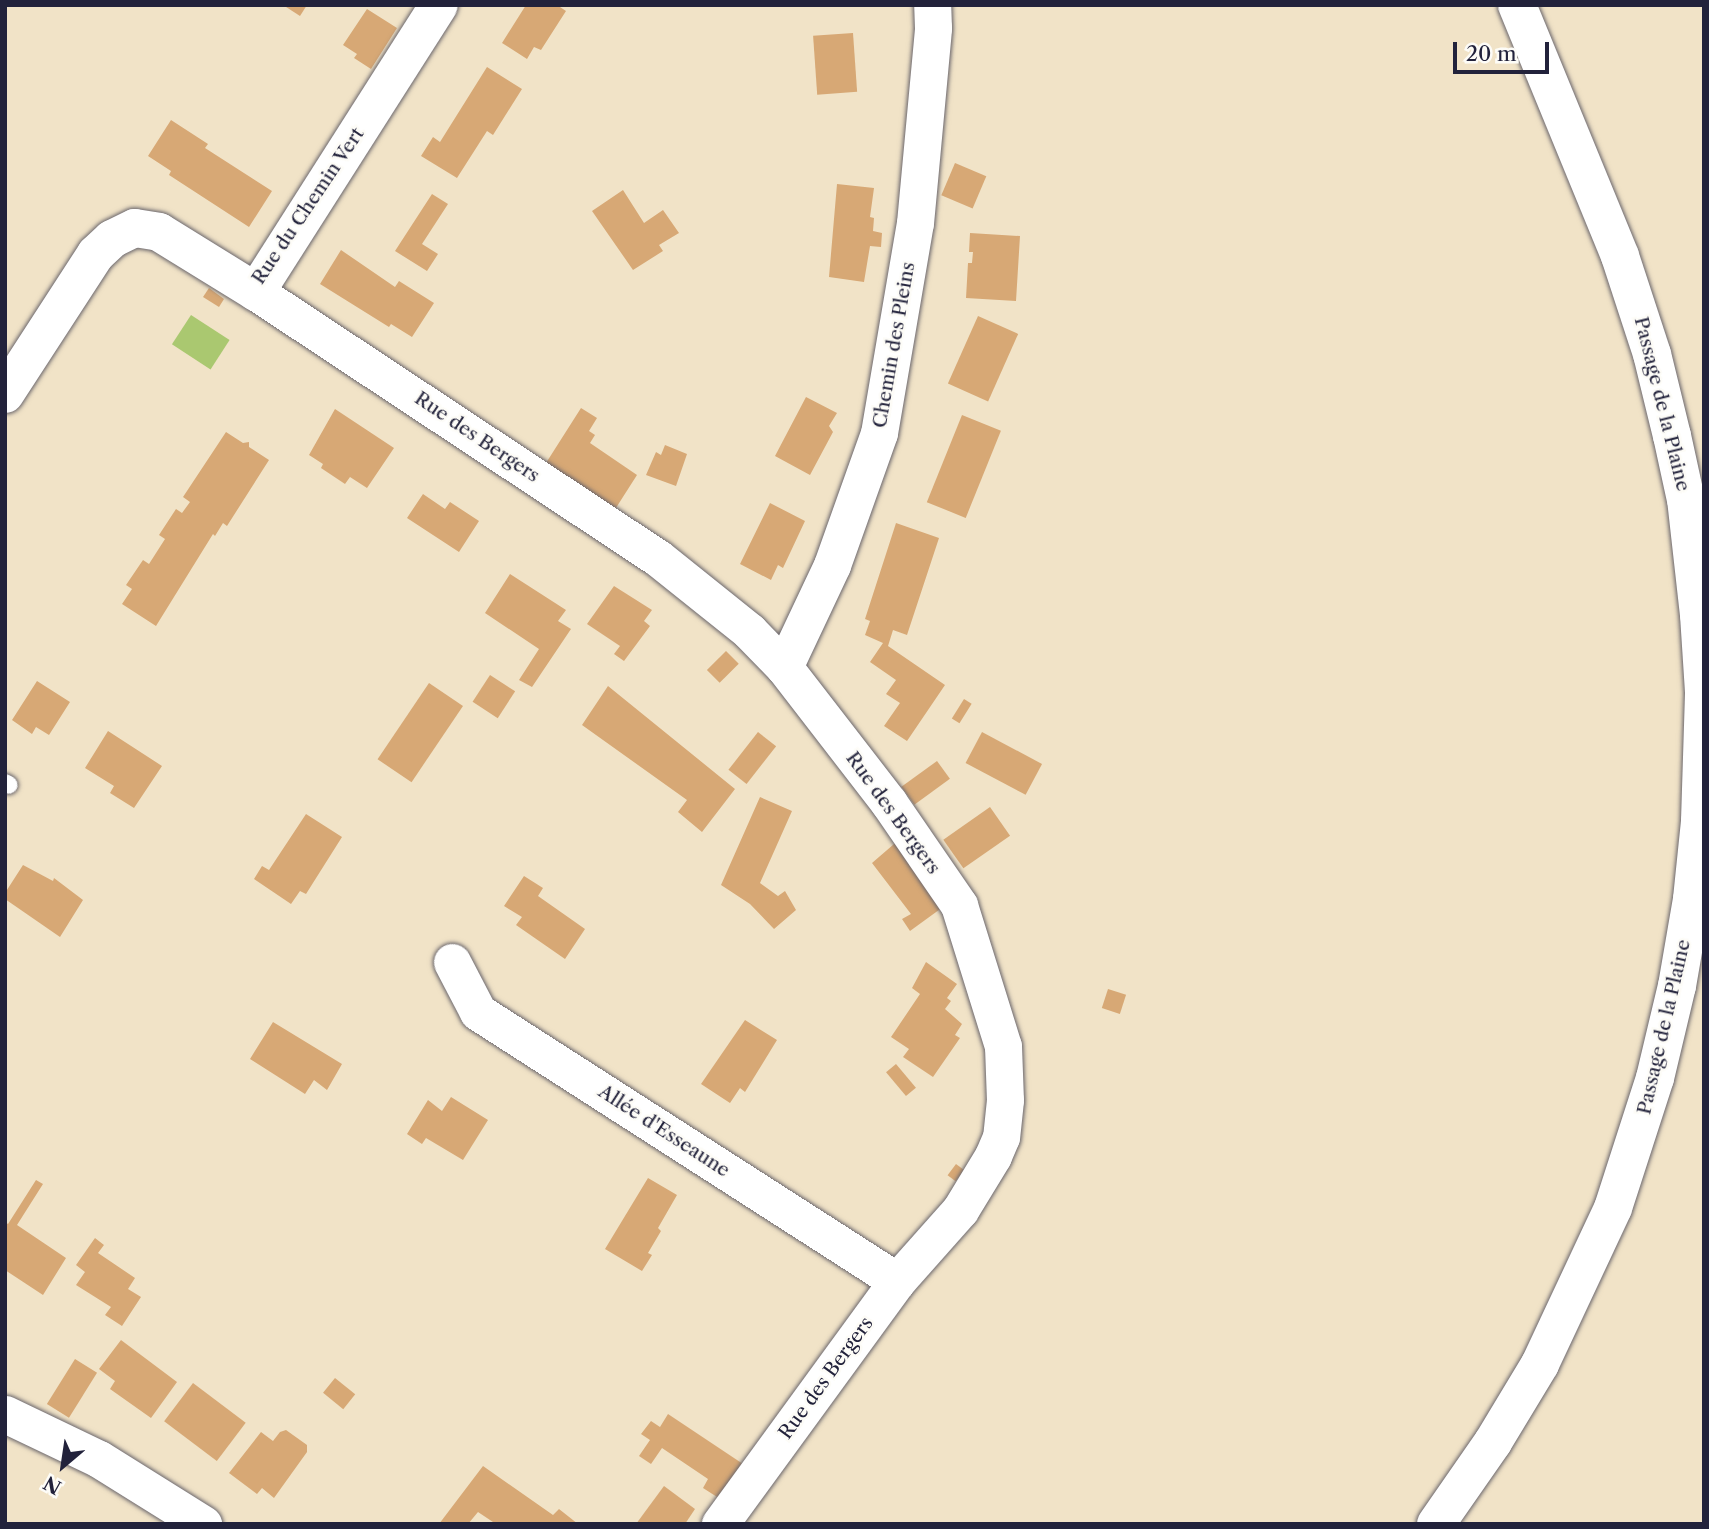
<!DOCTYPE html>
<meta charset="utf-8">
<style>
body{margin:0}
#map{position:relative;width:1709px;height:1529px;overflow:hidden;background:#f1e3c7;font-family:"Libre Caslon Text",serif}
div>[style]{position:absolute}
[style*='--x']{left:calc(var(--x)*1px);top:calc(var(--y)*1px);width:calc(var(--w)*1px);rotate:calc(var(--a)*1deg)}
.green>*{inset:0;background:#aac870;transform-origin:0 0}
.building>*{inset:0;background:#d7a875;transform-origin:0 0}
.roads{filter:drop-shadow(0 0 2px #6a666c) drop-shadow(0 0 2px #6a666c)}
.lane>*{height:18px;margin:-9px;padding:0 9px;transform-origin:9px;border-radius:9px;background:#fff}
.street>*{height:37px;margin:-18.5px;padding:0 18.5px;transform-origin:18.5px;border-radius:18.5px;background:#fff}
.secondary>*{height:38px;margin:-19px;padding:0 19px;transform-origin:19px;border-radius:19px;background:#fff}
span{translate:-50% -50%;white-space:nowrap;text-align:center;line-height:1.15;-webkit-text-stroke:5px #fdfcf7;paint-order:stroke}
.street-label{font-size:19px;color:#22223b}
.frame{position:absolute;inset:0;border:7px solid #22223b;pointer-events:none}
.north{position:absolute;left:28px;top:1431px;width:70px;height:70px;-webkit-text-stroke:5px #fdfcf7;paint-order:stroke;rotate:209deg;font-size:19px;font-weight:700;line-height:28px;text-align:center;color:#22223b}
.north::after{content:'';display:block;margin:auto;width:24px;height:32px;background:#22223b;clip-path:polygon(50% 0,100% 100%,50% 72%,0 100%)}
.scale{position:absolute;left:1453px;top:42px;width:96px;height:32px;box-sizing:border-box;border:4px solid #22223b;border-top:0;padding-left:9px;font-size:21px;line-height:24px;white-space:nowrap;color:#22223b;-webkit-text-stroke:5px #fdfcf7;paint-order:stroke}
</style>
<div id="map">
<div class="green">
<div style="left:191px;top:315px;width:46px;height:35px;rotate:33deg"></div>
</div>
<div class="building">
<div style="clip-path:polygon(283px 5px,307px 5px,300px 16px)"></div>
<div style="clip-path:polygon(526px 5px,557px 5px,566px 11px,541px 50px,534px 47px,527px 59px,502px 43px)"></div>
<div style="clip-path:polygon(367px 9px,397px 28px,371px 69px,354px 58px,357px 54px,343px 45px)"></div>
<div style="left:853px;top:33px;width:59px;height:40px;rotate:86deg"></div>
<div style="clip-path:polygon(487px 67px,522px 89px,493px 135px,487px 131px,457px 178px,421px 156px,433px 137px,440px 142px)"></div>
<div style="clip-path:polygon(171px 120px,208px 144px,205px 148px,272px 191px,249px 227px,169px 175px,171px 171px,148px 156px)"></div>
<div style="left:955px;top:163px;width:34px;height:35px;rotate:23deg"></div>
<div style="clip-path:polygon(837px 184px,874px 188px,870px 217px,874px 218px,873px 231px,882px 233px,881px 247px,870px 246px,864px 282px,829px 277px)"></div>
<div style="clip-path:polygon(623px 190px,644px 223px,663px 210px,679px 233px,659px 245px,663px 251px,633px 270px,592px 211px)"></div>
<div style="clip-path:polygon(432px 194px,448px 204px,422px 244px,438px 254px,427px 271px,395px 251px)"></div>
<div style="clip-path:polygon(970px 233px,1020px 236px,1016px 301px,966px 298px,968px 263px,972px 263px,973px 252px,969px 252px)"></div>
<div style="clip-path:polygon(341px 250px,395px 287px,399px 281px,434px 303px,412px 337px,391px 324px,389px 327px,320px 284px)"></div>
<div style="clip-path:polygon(209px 288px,224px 299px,219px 307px,203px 297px)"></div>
<div style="left:978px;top:316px;width:44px;height:74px;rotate:24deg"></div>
<div style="clip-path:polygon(806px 397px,837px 413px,829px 426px,833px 432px,810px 475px,775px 456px)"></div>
<div style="clip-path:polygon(581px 408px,597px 418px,589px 431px,595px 435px,590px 443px,637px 475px,614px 511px,546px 463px)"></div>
<div style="clip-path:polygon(335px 409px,394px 448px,367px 488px,350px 477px,345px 484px,321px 468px,323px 464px,309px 455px)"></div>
<div style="left:962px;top:415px;width:42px;height:94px;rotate:22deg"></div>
<div style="clip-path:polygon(226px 432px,243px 443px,249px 442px,249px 447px,269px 460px,227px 526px,223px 523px,215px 536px,213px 534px,156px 626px,122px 604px,132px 589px,126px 585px,143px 560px,149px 564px,165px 539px,159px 535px,176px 509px,182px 513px,190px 502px,183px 497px)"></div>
<div style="clip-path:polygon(665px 445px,687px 454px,676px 486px,646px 475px,656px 452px,661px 455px)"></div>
<div style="clip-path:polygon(423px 494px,445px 509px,450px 502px,479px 521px,459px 552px,407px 518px)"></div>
<div style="clip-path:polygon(770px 503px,805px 521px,783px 568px,778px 565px,771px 580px,740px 564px)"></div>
<div style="clip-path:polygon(896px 523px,939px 538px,907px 635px,893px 630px,888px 646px,945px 685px,907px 741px,884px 726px,900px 703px,886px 694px,896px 680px,870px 662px,883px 643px,865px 635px,870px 621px,865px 619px)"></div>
<div style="clip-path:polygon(510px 574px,566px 610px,558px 621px,571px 629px,532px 687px,519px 680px,539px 649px,485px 613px)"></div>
<div style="clip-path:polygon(614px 586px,652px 610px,644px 621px,650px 626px,624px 661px,614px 654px,620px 646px,587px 624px)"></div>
<div style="left:726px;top:651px;width:18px;height:27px;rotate:45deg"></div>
<div style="left:490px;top:675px;width:30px;height:32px;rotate:33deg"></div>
<div style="clip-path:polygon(37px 681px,70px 702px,49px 735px,36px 727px,32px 734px,12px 720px)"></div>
<div style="left:429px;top:683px;width:41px;height:92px;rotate:34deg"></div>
<div style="clip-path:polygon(608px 686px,735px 789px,702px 832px,678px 812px,687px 800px,582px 725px)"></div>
<div style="left:964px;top:699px;width:9px;height:23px;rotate:32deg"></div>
<div style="clip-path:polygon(108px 731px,162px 766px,134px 808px,110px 793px,114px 786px,85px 768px)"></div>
<div style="left:758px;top:732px;width:23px;height:48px;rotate:38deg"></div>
<div style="left:982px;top:732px;width:68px;height:35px;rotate:28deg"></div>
<div style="left:937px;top:761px;width:22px;height:44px;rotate:54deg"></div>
<div style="clip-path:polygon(760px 797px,792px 811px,760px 883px,778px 896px,785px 891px,796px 910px,774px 929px,750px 904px,721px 885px)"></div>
<div style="left:990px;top:807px;width:35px;height:57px;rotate:55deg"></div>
<div style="clip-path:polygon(306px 814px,342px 837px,306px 894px,300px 891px,291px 904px,254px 879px,262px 866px,269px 870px)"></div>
<div style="clip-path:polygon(901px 838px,943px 907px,910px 931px,902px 919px,911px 914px,872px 863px)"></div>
<div style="clip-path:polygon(23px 865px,53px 881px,54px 878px,83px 900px,60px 937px,5px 899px,5px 893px)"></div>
<div style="clip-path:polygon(524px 876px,543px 888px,538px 896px,585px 929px,565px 959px,516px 925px,522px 917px,504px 906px)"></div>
<div style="clip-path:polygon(926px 962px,957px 984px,947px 998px,951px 1001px,945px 1009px,962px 1024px,955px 1035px,960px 1038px,933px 1077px,903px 1057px,909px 1049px,891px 1037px,920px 994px,912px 988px)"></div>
<div style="left:1108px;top:989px;width:19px;height:20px;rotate:18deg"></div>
<div style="clip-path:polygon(745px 1020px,777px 1040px,745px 1092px,740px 1088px,730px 1103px,701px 1084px)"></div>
<div style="clip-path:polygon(273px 1022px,342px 1064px,327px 1090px,314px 1080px,305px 1094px,250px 1059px)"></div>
<div style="left:896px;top:1064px;width:31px;height:13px;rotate:50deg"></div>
<div style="clip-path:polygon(451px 1097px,488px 1120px,463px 1160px,426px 1138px,422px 1144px,407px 1134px,428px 1100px,442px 1111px)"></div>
<div style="left:956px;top:1164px;width:10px;height:14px;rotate:37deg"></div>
<div style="clip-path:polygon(648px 1178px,677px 1195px,658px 1228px,661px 1231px,648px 1253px,652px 1255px,642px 1271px,605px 1249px)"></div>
<div style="clip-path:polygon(36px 1180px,43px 1184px,17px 1225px,66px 1258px,43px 1295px,5px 1270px,5px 1222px,8px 1224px)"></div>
<div style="clip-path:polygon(95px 1238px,104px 1245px,98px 1253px,135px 1278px,128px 1289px,141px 1297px,122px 1326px,105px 1315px,111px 1307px,76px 1285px,85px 1272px,76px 1265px)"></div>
<div style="clip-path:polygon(121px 1340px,177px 1382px,151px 1418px,110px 1389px,115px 1381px,99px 1369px)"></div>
<div style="left:75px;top:1359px;width:26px;height:53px;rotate:32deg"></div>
<div style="left:335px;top:1378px;width:26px;height:19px;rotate:39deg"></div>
<div style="left:193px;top:1383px;width:66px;height:48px;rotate:37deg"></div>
<div style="clip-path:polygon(668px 1414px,749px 1468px,725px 1502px,703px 1488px,708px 1479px,662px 1448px,651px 1464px,639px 1456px,650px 1440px,641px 1434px,651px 1421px,660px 1427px)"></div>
<div style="clip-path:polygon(286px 1430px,307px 1445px,307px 1452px,274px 1498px,262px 1488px,257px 1494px,229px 1473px,261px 1432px,273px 1441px,280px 1432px)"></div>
<div style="clip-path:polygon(483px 1466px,553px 1515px,559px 1509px,578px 1524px,496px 1524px,478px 1512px,468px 1524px,439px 1524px)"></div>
<div style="clip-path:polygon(664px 1486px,695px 1509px,685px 1524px,636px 1524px)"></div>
</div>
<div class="roads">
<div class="lane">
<div style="--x:5;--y:783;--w:4;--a:27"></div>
</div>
<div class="street">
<div style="--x:256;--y:292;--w:482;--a:33.5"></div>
<div style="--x:658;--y:558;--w:117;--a:38.7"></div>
<div style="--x:749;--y:631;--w:50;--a:45.8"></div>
<div style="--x:784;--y:667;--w:172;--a:52.3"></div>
<div style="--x:889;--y:803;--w:124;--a:55.5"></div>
<div style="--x:959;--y:905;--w:148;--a:72.7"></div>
<div style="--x:1003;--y:1046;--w:54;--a:87.9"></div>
<div style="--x:1005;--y:1100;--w:37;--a:96"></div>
<div style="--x:1001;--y:1137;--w:21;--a:113"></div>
<div style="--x:993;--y:1156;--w:63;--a:121.4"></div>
<div style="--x:960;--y:1210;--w:95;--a:131.6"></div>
<div style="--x:897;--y:1281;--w:301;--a:126.1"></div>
<div style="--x:784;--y:667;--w:113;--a:-64.8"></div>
<div style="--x:832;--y:565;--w:140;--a:-70.4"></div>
<div style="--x:879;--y:433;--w:213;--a:-80.3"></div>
<div style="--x:915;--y:223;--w:196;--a:-84.7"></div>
<div style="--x:933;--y:28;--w:23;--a:-92"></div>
<div style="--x:452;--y:962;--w:56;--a:62.5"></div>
<div style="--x:478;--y:1012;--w:498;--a:32.7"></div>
<div style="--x:5;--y:1414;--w:104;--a:25.6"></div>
<div style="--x:99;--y:1459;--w:123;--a:32"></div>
</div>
<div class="secondary">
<div style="--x:5;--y:394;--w:167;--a:-57"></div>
<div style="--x:96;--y:254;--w:22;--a:-43"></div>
<div style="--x:112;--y:239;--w:25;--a:-26"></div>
<div style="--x:135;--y:228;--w:24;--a:9"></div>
<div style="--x:159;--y:232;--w:114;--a:31.7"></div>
<div style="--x:256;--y:292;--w:340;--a:-57.5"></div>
<div style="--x:1436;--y:1524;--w:100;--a:-55.2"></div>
<div style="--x:1493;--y:1442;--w:91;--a:-58.9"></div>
<div style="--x:1540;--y:1364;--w:172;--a:-64.9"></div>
<div style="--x:1613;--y:1208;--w:137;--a:-72.1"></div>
<div style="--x:1655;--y:1078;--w:95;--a:-76.6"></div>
<div style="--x:1677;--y:986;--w:88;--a:-80.2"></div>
<div style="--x:1692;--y:899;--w:78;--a:-84.1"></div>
<div style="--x:1700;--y:821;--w:129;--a:-88.2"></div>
<div style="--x:1704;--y:692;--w:77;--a:-93.7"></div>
<div style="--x:1699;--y:615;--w:116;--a:-96.4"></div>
<div style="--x:1686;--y:500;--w:66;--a:-102.3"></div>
<div style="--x:1672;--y:436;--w:84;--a:-103.7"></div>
<div style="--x:1652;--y:354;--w:103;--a:-108.1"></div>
<div style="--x:1620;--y:256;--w:271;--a:-112.3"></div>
</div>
</div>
<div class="street-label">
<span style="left:308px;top:206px;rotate:-56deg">Rue du Chemin Vert</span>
<span style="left:894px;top:345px;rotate:-80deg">Chemin des Pleins</span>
<span style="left:1662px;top:404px;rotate:76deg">Passage de la Plaine</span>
<span style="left:477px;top:437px;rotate:34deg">Rue des Bergers</span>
<span style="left:893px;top:813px;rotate:54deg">Rue des Bergers</span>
<span style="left:1664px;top:1027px;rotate:-77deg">Passage de la Plaine</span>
<span style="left:664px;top:1131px;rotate:33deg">Allée d'Esseaune</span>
<span style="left:826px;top:1378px;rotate:-54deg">Rue des Bergers</span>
</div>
<div class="frame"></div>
<div class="north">N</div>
<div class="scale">20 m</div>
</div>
